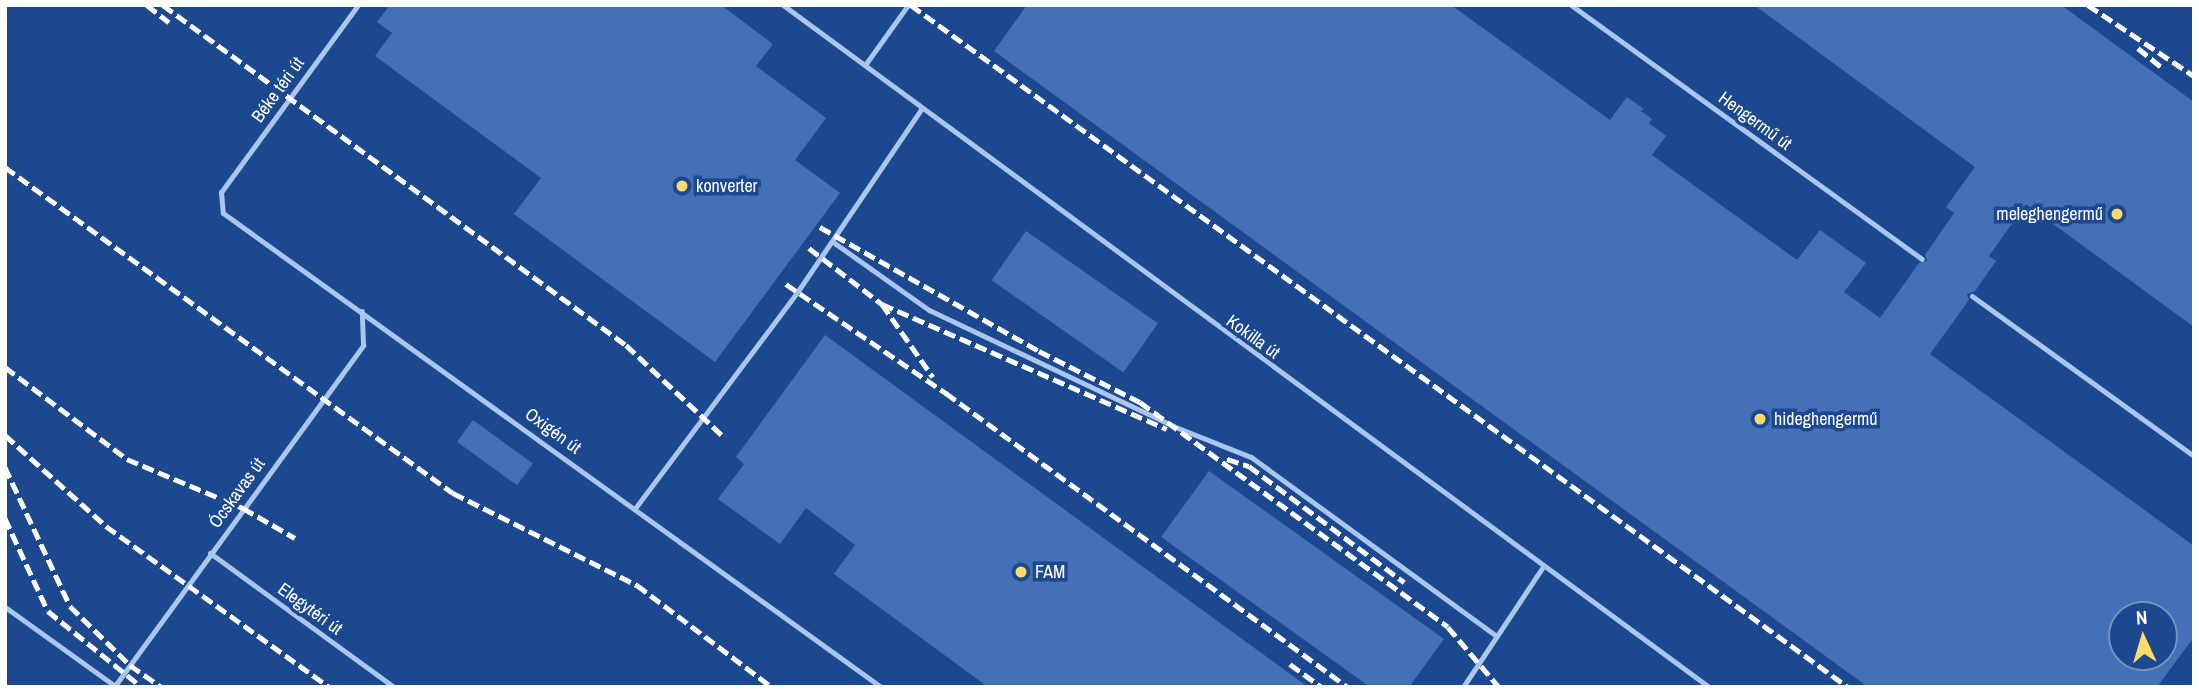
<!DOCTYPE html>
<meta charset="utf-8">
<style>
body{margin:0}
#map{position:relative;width:2199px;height:692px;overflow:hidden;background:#1c488f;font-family:"Archivo Narrow",sans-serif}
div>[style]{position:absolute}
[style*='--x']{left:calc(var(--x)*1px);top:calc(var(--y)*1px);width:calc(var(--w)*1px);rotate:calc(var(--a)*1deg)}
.building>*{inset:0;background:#4471b6;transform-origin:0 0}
.lane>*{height:5px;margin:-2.5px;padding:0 2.5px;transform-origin:2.5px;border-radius:2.5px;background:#aac5ee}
.rail>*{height:4.5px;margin-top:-2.25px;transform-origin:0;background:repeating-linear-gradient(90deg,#fff 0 12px,transparent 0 17px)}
.dots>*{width:19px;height:19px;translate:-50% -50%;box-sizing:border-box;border:4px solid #1c488f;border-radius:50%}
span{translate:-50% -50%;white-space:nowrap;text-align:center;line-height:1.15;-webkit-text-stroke:7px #1c488f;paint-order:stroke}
.street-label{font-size:18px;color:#fff}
.poi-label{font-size:18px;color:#fff}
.left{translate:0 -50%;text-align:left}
.right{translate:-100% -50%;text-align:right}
.frame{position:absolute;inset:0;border:7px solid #fff;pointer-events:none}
.north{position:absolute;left:2108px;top:601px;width:70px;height:70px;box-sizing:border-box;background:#1c488f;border:2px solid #7791bc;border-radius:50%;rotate:356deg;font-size:19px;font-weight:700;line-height:28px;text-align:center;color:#fff}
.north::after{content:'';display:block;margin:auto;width:24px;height:32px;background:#feda68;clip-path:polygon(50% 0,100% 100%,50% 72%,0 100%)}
</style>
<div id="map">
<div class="building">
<div style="clip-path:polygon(390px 5px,721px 5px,773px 44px,756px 66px,826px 118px,795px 160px,840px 193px,715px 362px,514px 214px,541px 178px,375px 56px,392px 33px,377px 22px)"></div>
<div style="clip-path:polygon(evenodd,1027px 5px,1451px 5px,1610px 120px,1627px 97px,1644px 109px,1641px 111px,1652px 119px,1649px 123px,1666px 136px,1652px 155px,1797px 260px,1820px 230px,1866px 263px,1844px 292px,1880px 318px,1919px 263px,1927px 261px,1925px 255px,1954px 213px,1946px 207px,1975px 167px,1754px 5px,2061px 5px,2194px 102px,2194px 327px,2026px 204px,1989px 256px,1996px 261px,1975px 291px,1967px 294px,1969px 300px,1930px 354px,2194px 546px,2194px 637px,2157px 687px,1868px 687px,994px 51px,1027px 5px,2122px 615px,2164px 615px,2164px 657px,2122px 657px,2122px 615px)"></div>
<div style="left:1026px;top:231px;width:161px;height:60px;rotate:35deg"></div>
<div style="clip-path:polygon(825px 335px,1308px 687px,988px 687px,834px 574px,855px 545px,806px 508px,780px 544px,718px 499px,744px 464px,736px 457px)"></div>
<div style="left:473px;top:420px;width:74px;height:27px;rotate:36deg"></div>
<div style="clip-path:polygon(1209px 471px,1444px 639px,1409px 687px,1370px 687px,1161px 537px)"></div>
</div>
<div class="lane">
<div style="--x:358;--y:5;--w:232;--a:126.2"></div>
<div style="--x:221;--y:192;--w:21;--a:85"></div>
<div style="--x:223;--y:213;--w:811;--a:35.77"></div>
<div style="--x:783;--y:5;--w:1150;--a:36.37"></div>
<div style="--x:1571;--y:5;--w:433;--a:35.9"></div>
<div style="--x:865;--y:65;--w:74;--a:-54.4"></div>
<div style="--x:833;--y:242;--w:118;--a:35.3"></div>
<div style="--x:929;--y:310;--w:270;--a:25.4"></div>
<div style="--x:1173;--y:426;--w:84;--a:21.7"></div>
<div style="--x:1251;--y:457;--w:302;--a:36.1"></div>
<div style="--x:1972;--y:296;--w:274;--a:35.8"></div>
<div style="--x:636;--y:507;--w:270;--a:-53.1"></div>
<div style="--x:798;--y:291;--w:220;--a:-55.9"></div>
<div style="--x:210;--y:553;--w:228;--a:36.1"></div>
<div style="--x:5;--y:607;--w:135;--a:35.7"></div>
<div style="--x:114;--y:687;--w:423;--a:-53.9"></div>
<div style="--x:363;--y:345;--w:34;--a:-92"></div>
<div style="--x:1463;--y:687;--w:143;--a:-56.4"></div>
</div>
<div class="rail">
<div style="--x:147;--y:5;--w:28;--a:38"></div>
<div style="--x:163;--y:5;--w:574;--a:36.29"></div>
<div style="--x:626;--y:345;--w:134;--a:43.2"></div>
<div style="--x:911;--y:5;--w:1159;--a:36.05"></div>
<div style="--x:2088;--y:5;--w:128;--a:33.8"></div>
<div style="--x:2138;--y:48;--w:33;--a:39"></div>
<div style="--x:5;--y:167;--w:554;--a:36.04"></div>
<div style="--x:453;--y:493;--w:206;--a:26.6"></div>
<div style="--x:637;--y:585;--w:169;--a:37.1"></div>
<div style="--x:820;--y:227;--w:252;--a:29.5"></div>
<div style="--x:1039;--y:351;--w:113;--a:26.8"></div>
<div style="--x:1140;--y:402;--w:381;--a:36.1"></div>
<div style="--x:1448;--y:627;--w:79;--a:49.6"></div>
<div style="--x:809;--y:248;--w:92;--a:37.5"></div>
<div style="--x:882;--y:304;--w:89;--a:55.1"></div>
<div style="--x:786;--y:284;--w:194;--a:34.3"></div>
<div style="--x:946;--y:393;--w:497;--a:36.2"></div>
<div style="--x:882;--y:304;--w:311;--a:23.7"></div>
<div style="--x:5;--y:367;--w:153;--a:37"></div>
<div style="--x:127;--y:459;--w:126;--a:22.9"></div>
<div style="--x:243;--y:508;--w:60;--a:30"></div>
<div style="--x:5;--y:435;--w:136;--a:42"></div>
<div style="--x:106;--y:526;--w:275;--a:35.8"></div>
<div style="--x:1227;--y:459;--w:23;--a:18"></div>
<div style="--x:1249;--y:466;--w:194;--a:36.8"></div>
<div style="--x:5;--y:467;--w:153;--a:64.9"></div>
<div style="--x:70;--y:606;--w:84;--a:44.5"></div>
<div style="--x:130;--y:665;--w:39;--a:35"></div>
<div style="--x:5;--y:518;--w:102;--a:65.2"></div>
<div style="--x:48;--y:611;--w:121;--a:39"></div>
<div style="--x:1290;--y:664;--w:39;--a:36"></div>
</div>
<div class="dots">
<div style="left:682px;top:186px;background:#feda68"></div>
<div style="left:2117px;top:214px;background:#feda68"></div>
<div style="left:1760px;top:419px;background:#feda68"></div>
<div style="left:1021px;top:572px;background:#feda68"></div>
</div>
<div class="street-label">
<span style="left:278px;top:90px;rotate:-54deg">Béke téri út</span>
<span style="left:1755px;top:121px;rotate:36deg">Hengermű út</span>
<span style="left:1253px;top:337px;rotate:36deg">Kokilla út</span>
<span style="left:553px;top:431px;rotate:36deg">Oxigén út</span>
<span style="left:237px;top:493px;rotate:-54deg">Ócskavas út</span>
<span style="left:310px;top:609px;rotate:36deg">Elegytéri út</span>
</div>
<div class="poi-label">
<span class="left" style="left:696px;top:186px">konverter</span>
<span class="right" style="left:2103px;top:214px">meleghengermű</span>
<span class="left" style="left:1774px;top:419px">hideghengermű</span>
<span class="left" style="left:1035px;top:572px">FAM</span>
</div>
<div class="frame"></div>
<div class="north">N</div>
</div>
